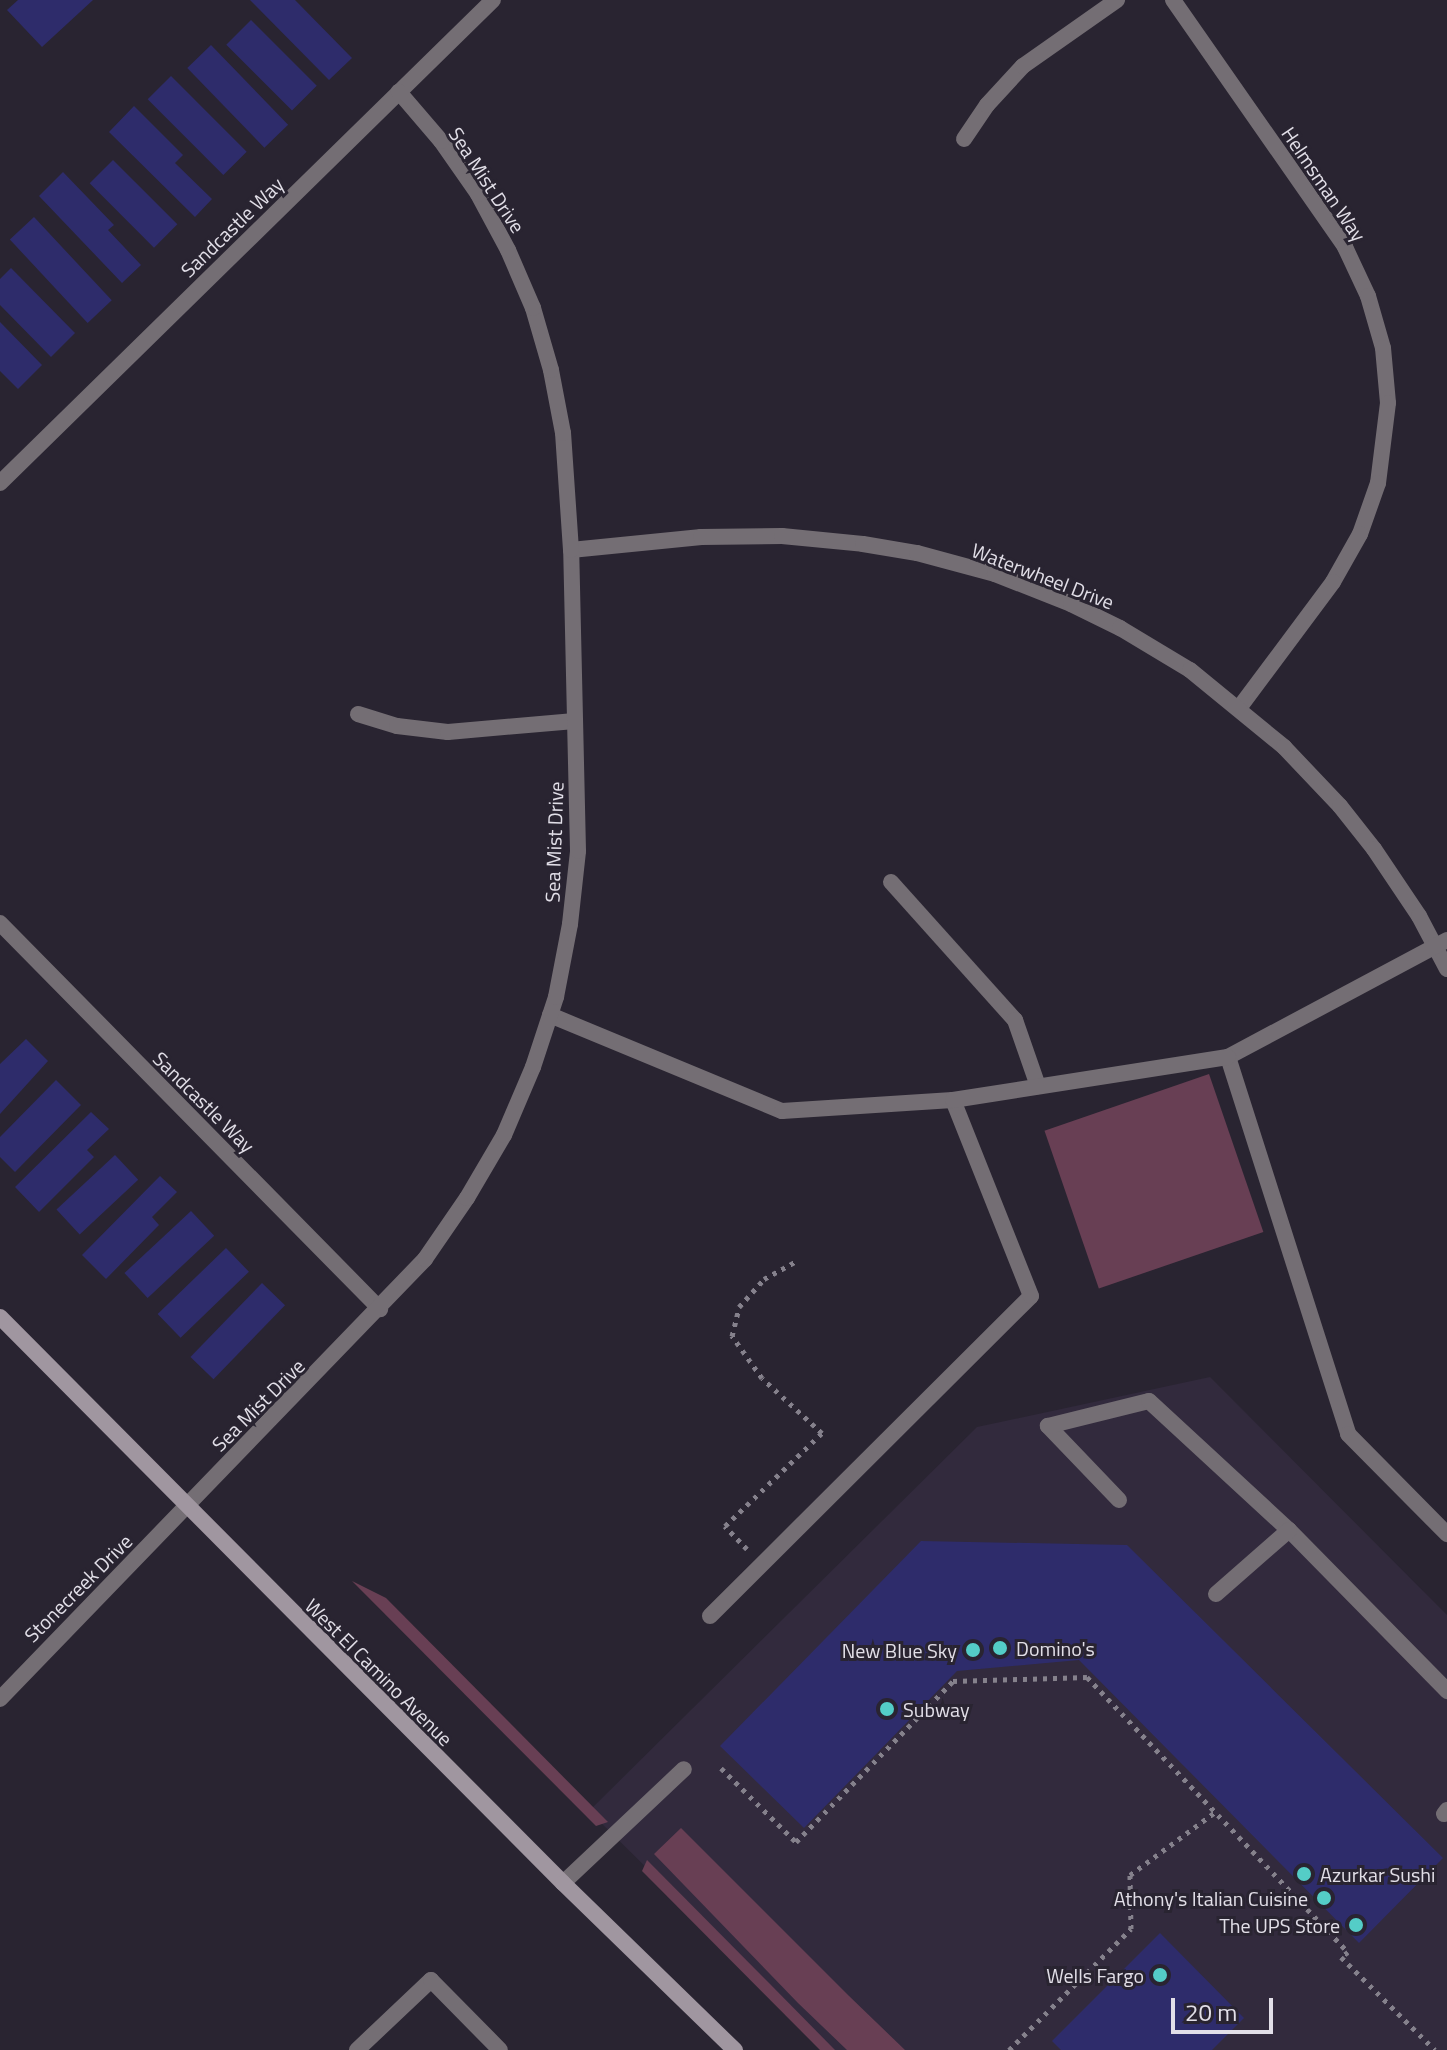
<!DOCTYPE html>
<style>
body{margin:0}
#map{position:relative;width:1447px;height:2050px;overflow:hidden;background:#292431;font-family:"Titillium Web",sans-serif}
div>[style]{position:absolute}
[style*='--x']{left:calc(var(--x)*1px);top:calc(var(--y)*1px);width:calc(var(--w)*1px);rotate:calc(var(--a)*1deg)}
.built>*{inset:0;background:#322a3d}
.green>*{inset:0;background:#683f54;transform-origin:0 0}
.building>*{inset:0;background:#2e2c6b;transform-origin:0 0}
.path>*{height:5px;margin-top:-2.5px;transform-origin:0;background:repeating-linear-gradient(90deg,#85818c 0 4px,transparent 0 10px)}
.lane>*{height:16px;margin:-8px;padding:0 8px;transform-origin:8px;border-radius:8px;background:#746e74}
.street>*{height:16px;margin:-8px;padding:0 8px;transform-origin:8px;border-radius:8px;background:#746e74}
.secondary>*{height:16px;margin:-8px;padding:0 8px;transform-origin:8px;border-radius:8px;background:#a096a0}
.dots>*{width:22px;height:22px;translate:-50% -50%;box-sizing:border-box;border:4px solid #292431;border-radius:50%}
span{translate:-50% -50%;white-space:nowrap;text-align:center;line-height:1.15;-webkit-text-stroke:6px #292431;paint-order:stroke}
.street-label{font-size:20px;color:#e2dfe8}
.poi-label{font-size:20px;color:#e2dfe8}
.left{translate:0 -50%;text-align:left}
.right{translate:-100% -50%;text-align:right}
.scale{position:absolute;left:1171px;top:1998px;width:102px;height:36px;box-sizing:border-box;border:4px solid #e2dfe8;border-top:0;padding-left:10px;font-size:24px;line-height:28px;white-space:nowrap;color:#e2dfe8;-webkit-text-stroke:6px #292431;paint-order:stroke}
</style>
<div id="map">
<div class="built">
<div style="clip-path:polygon(1210px 1377px,1447px 1615px,1447px 2050px,831px 2050px,589px 1811px,977px 1427px)"></div>
</div>
<div class="green">
<div style="left:1209px;top:1074px;width:167px;height:174px;rotate:71deg"></div>
<div style="clip-path:polygon(352px 1581px,386px 1598px,608px 1822px,596px 1826px)"></div>
<div style="clip-path:polygon(681px 1828px,848px 1995px,905px 2050px,847px 2050px,798px 2003px,654px 1854px)"></div>
<div style="clip-path:polygon(647px 1860px,769px 1983px,835px 2050px,820px 2050px,642px 1871px)"></div>
</div>
<div class="building">
<div style="clip-path:polygon(18px 0,93px 0,42px 47px,7px 10px)"></div>
<div style="clip-path:polygon(250px 0,295px 0,352px 58px,329px 80px)"></div>
<div style="left:251px;top:20px;width:93px;height:35px;rotate:45deg"></div>
<div style="left:211px;top:45px;width:111px;height:33px;rotate:46deg"></div>
<div style="left:171px;top:76px;width:107px;height:33px;rotate:45deg"></div>
<div style="clip-path:polygon(134px 106px,183px 155px,175px 163px,212px 199px,195px 217px,109px 132px)"></div>
<div style="left:113px;top:160px;width:91px;height:33px;rotate:45deg"></div>
<div style="clip-path:polygon(63px 172px,114px 225px,108px 230px,141px 265px,122px 283px,39px 196px)"></div>
<div style="left:34px;top:217px;width:114px;height:33px;rotate:47deg"></div>
<div style="clip-path:polygon(11px 268px,75px 333px,51px 357px,0 305px,0 279px)"></div>
<div style="clip-path:polygon(0 322px,42px 365px,18px 389px,0 371px)"></div>
<div style="clip-path:polygon(26px 1039px,48px 1061px,0 1114px,0 1064px)"></div>
<div style="clip-path:polygon(56px 1080px,81px 1105px,15px 1172px,0 1157px,0 1137px)"></div>
<div style="clip-path:polygon(91px 1112px,109px 1129px,87px 1150px,94px 1157px,39px 1212px,15px 1187px)"></div>
<div style="left:115px;top:1155px;width:34px;height:80px;rotate:47deg"></div>
<div style="clip-path:polygon(160px 1176px,177px 1192px,152px 1217px,159px 1225px,106px 1279px,82px 1255px)"></div>
<div style="left:191px;top:1211px;width:34px;height:91px;rotate:47deg"></div>
<div style="left:226px;top:1248px;width:33px;height:95px;rotate:46deg"></div>
<div style="left:262px;top:1283px;width:32px;height:103px;rotate:44deg"></div>
<div style="clip-path:polygon(921px 1541px,1127px 1545px,1443px 1858px,1359px 1943px,1079px 1660px,957px 1671px,804px 1828px,720px 1746px)"></div>
<div style="clip-path:polygon(1160px 1933px,1244px 2018px,1212px 2050px,1061px 2050px,1052px 2041px)"></div>
</div>
<div class="path">
<div style="--x:747;--y:1549;--w:32;--a:-134"></div>
<div style="--x:725;--y:1526;--w:134;--a:-43.8"></div>
<div style="--x:822;--y:1433;--w:81;--a:-137.5"></div>
<div style="--x:762;--y:1378;--w:52;--a:-125.5"></div>
<div style="--x:732;--y:1336;--w:30;--a:-76"></div>
<div style="--x:739;--y:1307;--w:38;--a:-48"></div>
<div style="--x:764;--y:1279;--w:38;--a:-29"></div>
<div style="--x:721;--y:1768;--w:105;--a:44.6"></div>
<div style="--x:796;--y:1842;--w:225;--a:-45.7"></div>
<div style="--x:953;--y:1681;--w:134;--a:-1.7"></div>
<div style="--x:1087;--y:1677;--w:379;--a:46.5"></div>
<div style="--x:1348;--y:1952;--w:9;--a:144"></div>
<div style="--x:1341;--y:1957;--w:132;--a:44.7"></div>
<div style="--x:1009;--y:2050;--w:172;--a:-44.8"></div>
<div style="--x:1131;--y:1929;--w:54;--a:-91.1"></div>
<div style="--x:1130;--y:1875;--w:106;--a:-36.5"></div>
</div>
<div class="lane">
<div style="--x:891;--y:882;--w:186;--a:48.1"></div>
<div style="--x:1015;--y:1020;--w:70;--a:70.8"></div>
<div style="--x:1119;--y:1500;--w:103;--a:-133.8"></div>
<div style="--x:1048;--y:1426;--w:104;--a:-13.9"></div>
<div style="--x:1149;--y:1401;--w:190;--a:42.7"></div>
<div style="--x:1289;--y:1530;--w:226;--a:45.5"></div>
<div style="--x:1216;--y:1594;--w:97;--a:-41.2"></div>
<div style="--x:710;--y:1616;--w:453;--a:-44.9"></div>
<div style="--x:1031;--y:1296;--w:211;--a:-111.7"></div>
<div style="--x:1444;--y:1814;--w:5;--a:-53"></div>
<div style="--x:563;--y:1883;--w:166;--a:-43.3"></div>
<div style="--x:357;--y:2050;--w:102;--a:-43.4"></div>
<div style="--x:431;--y:1980;--w:98;--a:45.4"></div>
</div>
<div class="street">
<div style="--x:1173;--y:0;--w:301;--a:55.1"></div>
<div style="--x:1345;--y:247;--w:54;--a:64.9"></div>
<div style="--x:1368;--y:296;--w:54;--a:73.9"></div>
<div style="--x:1383;--y:348;--w:55;--a:84.8"></div>
<div style="--x:1388;--y:403;--w:81;--a:97.1"></div>
<div style="--x:1378;--y:483;--w:54;--a:109.4"></div>
<div style="--x:1360;--y:534;--w:55;--a:119.4"></div>
<div style="--x:1333;--y:582;--w:157;--a:126.7"></div>
<div style="--x:964;--y:139;--w:41;--a:-55.9"></div>
<div style="--x:987;--y:105;--w:53;--a:-47.3"></div>
<div style="--x:1023;--y:66;--w:115;--a:-35.1"></div>
<div style="--x:0;--y:483;--w:690;--a:-44.41"></div>
<div style="--x:571;--y:550;--w:131;--a:-5.7"></div>
<div style="--x:701;--y:537;--w:81;--a:-0.7"></div>
<div style="--x:782;--y:536;--w:81;--a:5.6"></div>
<div style="--x:863;--y:544;--w:55;--a:9.5"></div>
<div style="--x:917;--y:553;--w:81;--a:15.1"></div>
<div style="--x:995;--y:574;--w:82;--a:21.5"></div>
<div style="--x:1071;--y:604;--w:55;--a:26.1"></div>
<div style="--x:1120;--y:628;--w:82;--a:31"></div>
<div style="--x:1190;--y:670;--w:122;--a:39.3"></div>
<div style="--x:1284;--y:747;--w:81;--a:46.5"></div>
<div style="--x:1340;--y:806;--w:55;--a:51.7"></div>
<div style="--x:1374;--y:849;--w:81;--a:56.1"></div>
<div style="--x:1419;--y:916;--w:60;--a:62.2"></div>
<div style="--x:358;--y:714;--w:41;--a:17.1"></div>
<div style="--x:397;--y:726;--w:51;--a:6.7"></div>
<div style="--x:448;--y:732;--w:127;--a:-5"></div>
<div style="--x:0;--y:923;--w:542;--a:45.45"></div>
<div style="--x:1447;--y:940;--w:248;--a:151.9"></div>
<div style="--x:1228;--y:1057;--w:396;--a:72.3"></div>
<div style="--x:1348;--y:1434;--w:141;--a:45.3"></div>
<div style="--x:550;--y:1015;--w:251;--a:22.5"></div>
<div style="--x:782;--y:1111;--w:171;--a:-3.7"></div>
<div style="--x:953;--y:1100;--w:278;--a:-8.9"></div>
<div style="--x:0;--y:1699;--w:612;--a:-45.99"></div>
<div style="--x:425;--y:1259;--w:74;--a:-55.5"></div>
<div style="--x:467;--y:1198;--w:73;--a:-59.6"></div>
<div style="--x:504;--y:1135;--w:74;--a:-66.9"></div>
<div style="--x:533;--y:1067;--w:74;--a:-71.8"></div>
<div style="--x:556;--y:997;--w:74;--a:-79.1"></div>
<div style="--x:570;--y:924;--w:73;--a:-83.7"></div>
<div style="--x:578;--y:851;--w:301;--a:-91.3"></div>
<div style="--x:571;--y:550;--w:117;--a:-93.9"></div>
<div style="--x:563;--y:433;--w:64;--a:-100.8"></div>
<div style="--x:551;--y:370;--w:65;--a:-106.2"></div>
<div style="--x:533;--y:308;--w:63;--a:-113.3"></div>
<div style="--x:508;--y:250;--w:64;--a:-118.2"></div>
<div style="--x:478;--y:194;--w:65;--a:-124.9"></div>
<div style="--x:441;--y:141;--w:65;--a:-130.6"></div>
</div>
<div class="secondary">
<div style="--x:0;--y:1317;--w:798;--a:45.15"></div>
<div style="--x:563;--y:1883;--w:240;--a:44.2"></div>
</div>
<div class="dots">
<div style="left:1000px;top:1648px;background:#54cdc7"></div>
<div style="left:973px;top:1650px;background:#54cdc7"></div>
<div style="left:887px;top:1709px;background:#54cdc7"></div>
<div style="left:1304px;top:1874px;background:#54cdc7"></div>
<div style="left:1324px;top:1898px;background:#54cdc7"></div>
<div style="left:1356px;top:1925px;background:#54cdc7"></div>
<div style="left:1160px;top:1975px;background:#54cdc7"></div>
</div>
<div class="street-label">
<span style="left:487px;top:180px;rotate:57deg">Sea Mist Drive</span>
<span style="left:1324px;top:184px;rotate:56deg">Helmsman Way</span>
<span style="left:232px;top:227px;rotate:-44deg">Sandcastle Way</span>
<span style="left:1043px;top:576px;rotate:21deg">Waterwheel Drive</span>
<span style="left:554px;top:842px;rotate:-88deg">Sea Mist Drive</span>
<span style="left:204px;top:1102px;rotate:45deg">Sandcastle Way</span>
<span style="left:258px;top:1405px;rotate:-45deg">Sea Mist Drive</span>
<span style="left:78px;top:1588px;rotate:-45deg">Stonecreek Drive</span>
<span style="left:379px;top:1672px;rotate:45deg">West El Camino Avenue</span>
</div>
<div class="poi-label">
<span class="left" style="left:1016px;top:1648px">Domino's</span>
<span class="right" style="left:957px;top:1650px">New Blue Sky</span>
<span class="left" style="left:903px;top:1709px">Subway</span>
<span class="left" style="left:1320px;top:1874px">Azurkar Sushi</span>
<span class="right" style="left:1308px;top:1898px">Athony's Italian Cuisine</span>
<span class="right" style="left:1340px;top:1925px">The UPS Store</span>
<span class="right" style="left:1144px;top:1975px">Wells Fargo</span>
</div>
<div class="scale">20 m</div>
</div>
